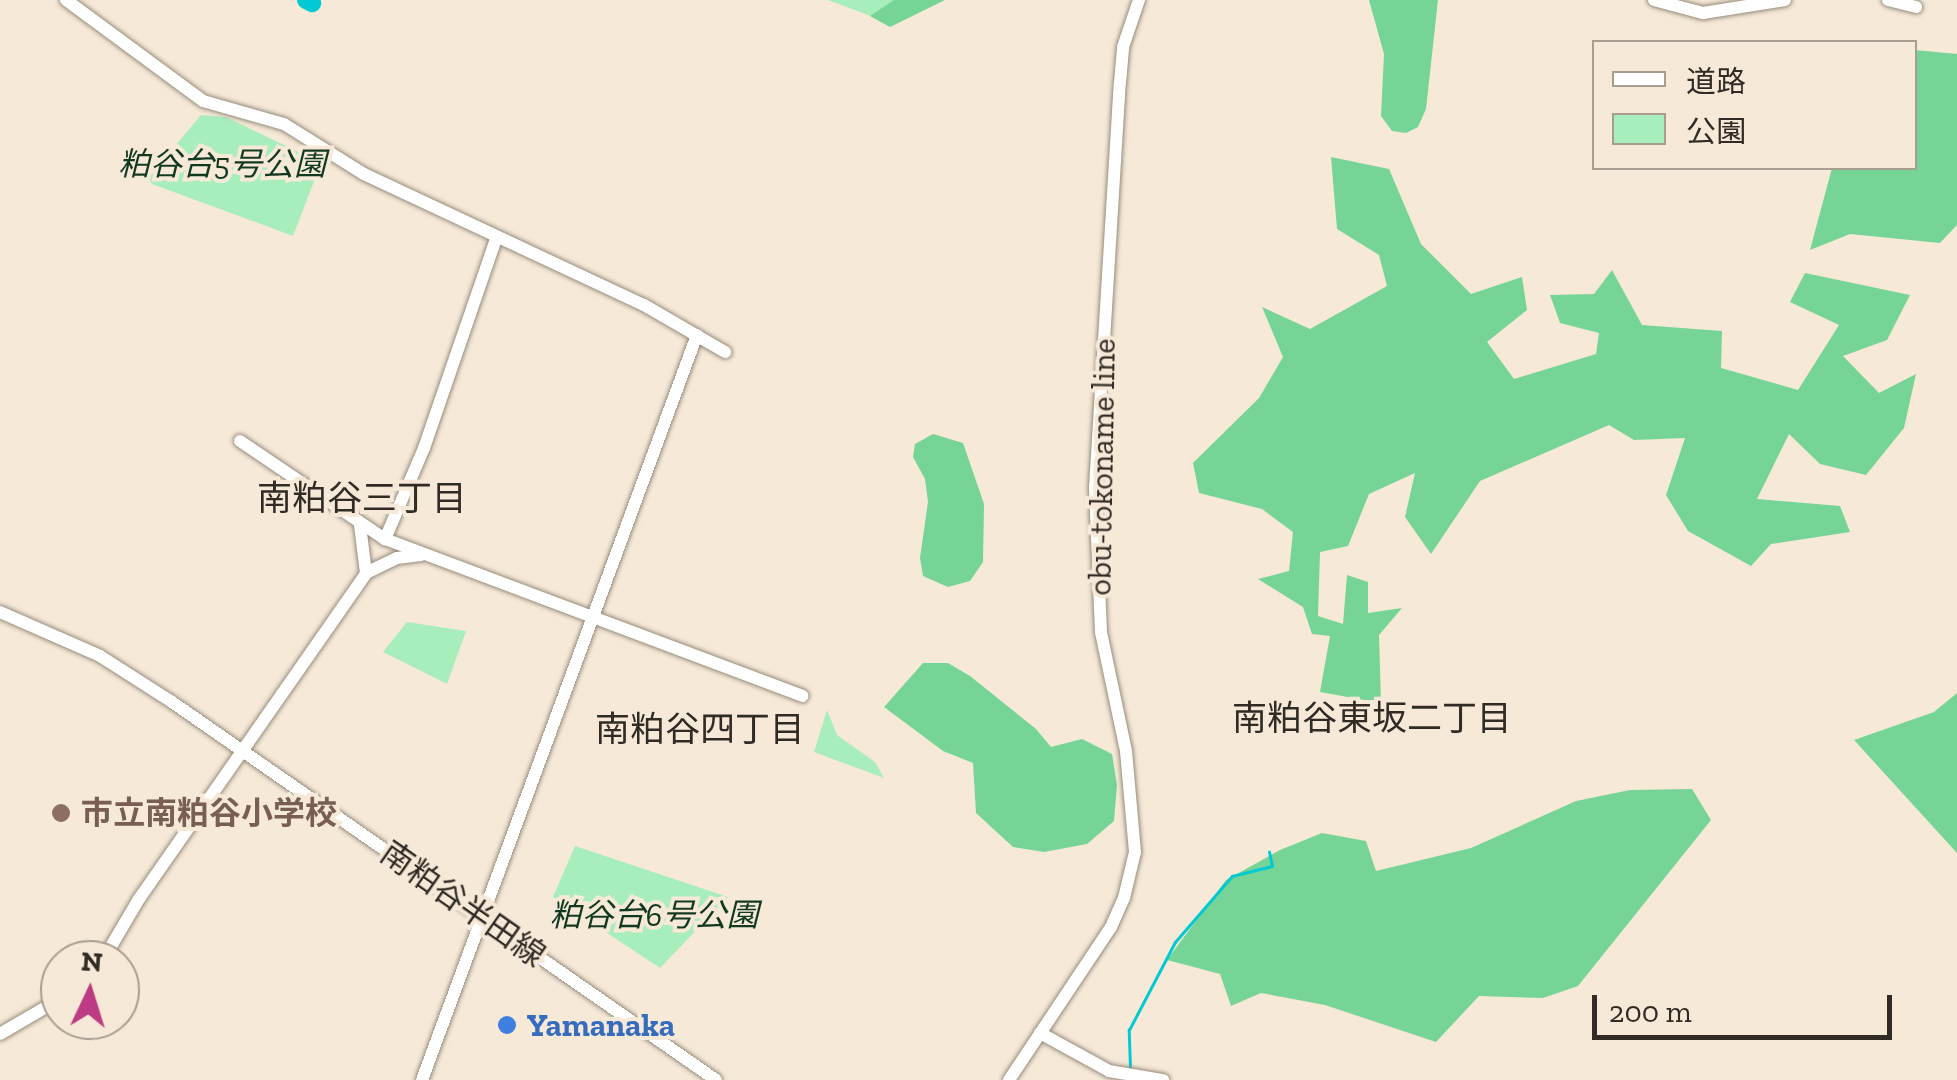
<!DOCTYPE html>
<meta charset="utf-8">
<style>
body{margin:0}
#map{position:relative;width:1957px;height:1080px;overflow:hidden;background:#f6e9d8;font-family:"Zilla Slab","Noto Sans JP",serif}
div>[style]{position:absolute}
[style*='--x']{left:calc(var(--x)*1px);top:calc(var(--y)*1px);width:calc(var(--w)*1px);rotate:calc(var(--a)*1deg)}
.green>*{inset:0;background:#a8edbc}
.forest>*{inset:0;background:#76d596}
.stream>*{height:2.5px;margin:-1.25px;padding:0 1.25px;transform-origin:1.25px;border-radius:1.25px;background:#02c9d2}
.river>*{height:18px;margin:-9px;padding:0 9px;transform-origin:9px;border-radius:9px;background:#02c9d2}
.roads{filter:drop-shadow(0 0 2px #978c7c) drop-shadow(0 0 2px #978c7c)}
.secondary>*{height:12px;margin:-6px;padding:0 6px;transform-origin:6px;border-radius:6px;background:#fff}
.dots>*{width:28px;height:28px;translate:-50% -50%;box-sizing:border-box;border:5px solid #f6e9d8;border-radius:50%}
span{translate:-50% -50%;white-space:nowrap;text-align:center;line-height:1.15;-webkit-text-stroke:8px #f6e9d8;paint-order:stroke}
.park-label{font-size:32px;color:#113920;font-style:italic}
.street-label{font-size:32px;color:#302b24}
.education-label{font-size:32px;color:#785e54;font-weight:700}
.left{translate:0 -50%;text-align:left}
.shop-label{font-size:32px;color:#366cbe;font-weight:700}
.neighbourhood-label{font-size:35px;color:#302b24}
.legend{position:absolute;left:1592px;top:40px;width:325px;height:130px;box-sizing:border-box;background:#f6e9d8;border:2px solid #a79d90;margin:0;padding:12px 18px;list-style:none;font-size:30px;color:#302b24}
.legend li{display:flex;align-items:center;gap:20px;height:50px}
.legend b{width:50px;border:2px solid #a79d90}
.north{position:absolute;left:40px;top:940px;width:100px;height:100px;box-sizing:border-box;background:#f6e9d8;border:2px solid #a79d90;border-radius:50%;rotate:4deg;font-size:28px;font-weight:700;line-height:40px;text-align:center;color:#302b24}
.north::after{content:'';display:block;margin:auto;width:35px;height:45px;background:#bd3b83;clip-path:polygon(50% 0,100% 100%,50% 72%,0 100%)}
.scale{position:absolute;left:1592px;top:995px;width:300px;height:45px;box-sizing:border-box;border:5px solid #302b24;border-top:0;padding-left:12px;font-size:30px;line-height:35px;white-space:nowrap;color:#302b24;-webkit-text-stroke:8px #f6e9d8;paint-order:stroke}
</style>
<div id="map">
<div class="green">
<div style="clip-path:polygon(828px 0,918px 0,892px 24px)"></div>
<div style="clip-path:polygon(201px 115px,226px 117px,321px 163px,293px 236px,152px 184px,148px 178px)"></div>
<div style="clip-path:polygon(407px 622px,466px 631px,447px 684px,383px 652px)"></div>
<div style="clip-path:polygon(827px 710px,837px 735px,875px 762px,884px 778px,814px 752px)"></div>
<div style="clip-path:polygon(575px 846px,728px 897px,660px 968px,553px 897px)"></div>
</div>
<div class="forest">
<div style="clip-path:polygon(894px 0,945px 0,890px 27px,870px 16px)"></div>
<div style="clip-path:polygon(1369px 0,1438px 0,1426px 109px,1418px 127px,1406px 133px,1392px 131px,1381px 116px,1384px 54px)"></div>
<div style="clip-path:polygon(1915px 50px,1957px 54px,1957px 225px,1940px 243px,1850px 234px,1810px 250px,1832px 168px,1914px 168px)"></div>
<div style="clip-path:polygon(1331px 157px,1389px 169px,1421px 244px,1471px 294px,1522px 277px,1527px 310px,1487px 342px,1514px 379px,1596px 354px,1599px 333px,1560px 323px,1550px 295px,1594px 294px,1612px 270px,1642px 325px,1722px 331px,1721px 368px,1798px 390px,1839px 325px,1790px 302px,1805px 273px,1910px 295px,1887px 340px,1843px 356px,1879px 393px,1916px 374px,1904px 428px,1866px 475px,1820px 464px,1789px 434px,1757px 499px,1840px 506px,1850px 532px,1771px 544px,1751px 566px,1688px 531px,1666px 495px,1685px 438px,1634px 440px,1609px 425px,1480px 481px,1431px 554px,1405px 517px,1415px 473px,1369px 494px,1348px 546px,1320px 552px,1318px 616px,1343px 624px,1347px 575px,1368px 582px,1368px 613px,1402px 608px,1379px 635px,1381px 703px,1320px 692px,1330px 636px,1312px 634px,1303px 607px,1258px 579px,1289px 571px,1293px 532px,1262px 509px,1199px 493px,1193px 463px,1259px 398px,1283px 357px,1262px 307px,1310px 329px,1387px 286px,1379px 255px,1337px 229px)"></div>
<div style="clip-path:polygon(933px 434px,963px 443px,984px 504px,983px 562px,970px 581px,948px 587px,923px 576px,920px 558px,928px 502px,925px 479px,913px 457px,915px 444px)"></div>
<div style="clip-path:polygon(923px 663px,948px 663px,970px 676px,1036px 729px,1051px 747px,1082px 739px,1112px 754px,1117px 785px,1114px 821px,1087px 844px,1044px 852px,1013px 847px,976px 813px,973px 763px,943px 751px,884px 707px)"></div>
<div style="clip-path:polygon(1957px 693px,1957px 853px,1854px 740px,1934px 712px)"></div>
<div style="clip-path:polygon(1692px 789px,1711px 820px,1578px 986px,1543px 998px,1479px 996px,1436px 1042px,1325px 1005px,1261px 993px,1231px 1006px,1220px 974px,1167px 960px,1226px 880px,1280px 850px,1322px 833px,1366px 841px,1376px 871px,1471px 848px,1576px 801px,1630px 790px)"></div>
</div>
<div class="stream">
<div style="--x:1130;--y:1068;--w:38;--a:-92"></div>
<div style="--x:1129;--y:1030;--w:99;--a:-62.4"></div>
<div style="--x:1175;--y:942;--w:87;--a:-49.2"></div>
<div style="--x:1232;--y:876;--w:41;--a:-14"></div>
<div style="--x:1272;--y:866;--w:14;--a:-102"></div>
</div>
<div class="river">
<div style="--x:306;--y:0;--w:7;--a:27"></div>
</div>
<div class="roads">
<div class="secondary">
<div style="--x:66;--y:0;--w:170;--a:36.4"></div>
<div style="--x:203;--y:101;--w:84;--a:15.9"></div>
<div style="--x:284;--y:124;--w:94;--a:32"></div>
<div style="--x:364;--y:174;--w:309;--a:25.1"></div>
<div style="--x:644;--y:305;--w:94;--a:30.1"></div>
<div style="--x:1654;--y:0;--w:51;--a:14.9"></div>
<div style="--x:1703;--y:13;--w:83;--a:-9"></div>
<div style="--x:1888;--y:0;--w:29;--a:14"></div>
<div style="--x:240;--y:441;--w:175;--a:34.1"></div>
<div style="--x:385;--y:539;--w:446;--a:20.6"></div>
<div style="--x:360;--y:525;--w:48;--a:82.9"></div>
<div style="--x:385;--y:539;--w:99;--a:-66.8"></div>
<div style="--x:424;--y:448;--w:221;--a:-71"></div>
<div style="--x:0;--y:612;--w:109;--a:23.7"></div>
<div style="--x:100;--y:656;--w:85;--a:32.6"></div>
<div style="--x:172;--y:702;--w:662;--a:34.79"></div>
<div style="--x:103;--y:960;--w:71;--a:-59.5"></div>
<div style="--x:139;--y:899;--w:397;--a:-55.1"></div>
<div style="--x:366;--y:573;--w:34;--a:-26"></div>
<div style="--x:397;--y:558;--w:24;--a:-7"></div>
<div style="--x:1040;--y:1033;--w:79;--a:28.8"></div>
<div style="--x:1109;--y:1071;--w:55;--a:9.5"></div>
<div style="--x:0;--y:1034;--w:69;--a:-30.3"></div>
<div style="--x:422;--y:1080;--w:794;--a:-69.74"></div>
<div style="--x:1009;--y:1080;--w:184;--a:-56.3"></div>
<div style="--x:1111;--y:927;--w:32;--a:-66"></div>
<div style="--x:1124;--y:898;--w:47;--a:-76.6"></div>
<div style="--x:1135;--y:852;--w:101;--a:-95.1"></div>
<div style="--x:1126;--y:751;--w:122;--a:-101.9"></div>
<div style="--x:1101;--y:632;--w:144;--a:-92.4"></div>
<div style="--x:1095;--y:488;--w:406;--a:-86.5"></div>
<div style="--x:1120;--y:83;--w:36;--a:-85"></div>
<div style="--x:1123;--y:47;--w:50;--a:-71.2"></div>
</div>
</div>
<div class="dots">
<div style="left:61px;top:813px;background:#8d6e63"></div>
<div style="left:507px;top:1025px;background:#3f7fe0"></div>
</div>
<div class="park-label">
<span style="left:222px;top:164px">粕谷台5号公園</span>
<span style="left:654px;top:915px">粕谷台6号公園</span>
</div>
<div class="street-label">
<span style="left:1102px;top:467px;rotate:-89deg">obu-tokoname line</span>
<span style="left:463px;top:904px;rotate:35deg">南粕谷半田線</span>
</div>
<div class="education-label">
<span class="left" style="left:81px;top:813px">市立南粕谷小学校</span>
</div>
<div class="shop-label">
<span class="left" style="left:527px;top:1025px">Yamanaka</span>
</div>
<div class="neighbourhood-label">
<span style="left:362px;top:498px">南粕谷三丁目</span>
<span style="left:1372px;top:718px">南粕谷東坂二丁目</span>
<span style="left:700px;top:729px">南粕谷四丁目</span>
</div>
<ul class="legend">
<li><b style="height:12px;background:#fff"></b>道路</li>
<li><b style="height:28px;background:#a8edbc"></b>公園</li>
</ul>
<div class="north">N</div>
<div class="scale">200 m</div>
</div>
